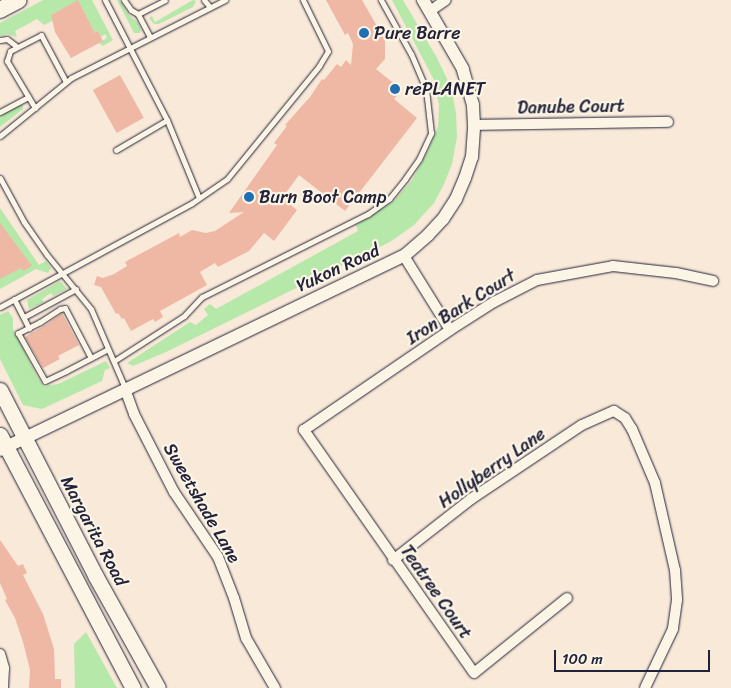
<!DOCTYPE html>
<style>
body{margin:0}
#map{position:relative;width:731px;height:688px;overflow:hidden;background:#f9e9d8;font-family:Sriracha,sans-serif}
div>[style]{position:absolute}
[style*='--x']{left:calc(var(--x)*1px);top:calc(var(--y)*1px);width:calc(var(--w)*1px);rotate:calc(var(--a)*1deg)}
.green>*{inset:0;background:#b6e8a9}
.building>*{inset:0;background:#efb8a4;transform-origin:0 0}
.roads{filter:drop-shadow(0 0 1px #22223b) drop-shadow(0 0 1px #22223b)}
.service>*{height:5px;margin:-2.5px;padding:0 2.5px;transform-origin:2.5px;border-radius:2.5px;background:#fcf5e5}
.minor>*{height:10px;margin:-5px;padding:0 5px;transform-origin:5px;border-radius:5px;background:#fcf5e5}
.tertiary>*{height:12px;margin:-6px;padding:0 6px;transform-origin:6px;border-radius:6px;background:#fcf5e5}
.secondary>*{height:15px;margin:-7.5px;padding:0 7.5px;transform-origin:7.5px;border-radius:7.5px;background:#fcf5e5}
.primary>*{height:16px;margin:-8px;padding:0 8px;transform-origin:8px;border-radius:8px;background:#fcf5e5}
.dots>*{width:14px;height:14px;translate:-50% -50%;box-sizing:border-box;border:2px solid #fcf5e5;border-radius:50%}
span{translate:-50% -50%;white-space:nowrap;text-align:center;line-height:1.15;-webkit-text-stroke:4.5px #fcf5e5;paint-order:stroke}
.poi-label{font-size:18px;color:#22223b}
.left{translate:0 -50%;text-align:left}
.street-label{font-size:18px;color:#22223b}
.scale{position:absolute;left:554px;top:650px;width:156px;height:22px;box-sizing:border-box;border:2px solid #22223b;border-top:0;padding-left:6px;font-size:15px;line-height:18px;white-space:nowrap;color:#22223b;-webkit-text-stroke:4px #fcf5e5;paint-order:stroke}
</style>
<div id="map">
<div class="green">
<div style="clip-path:polygon(43px 0,92px 0,113px 40px,103px 46px,99px 43px,107px 38px,105px 34px,101px 37px,98px 31px,95px 33px,78px 1px,51px 15px,54px 20px,44px 25px,37px 19px,15px 31px,17px 37px,7px 34px,0 36px,0 23px)"></div>
<div style="clip-path:polygon(117px 0,120px 0,129px 15px,137px 22px,141px 29px,140px 33px,134px 33px)"></div>
<div style="clip-path:polygon(193px 0,196px 1px,193px 7px,159px 24px,154px 24px,149px 18px,152px 16px,155px 22px)"></div>
<div style="clip-path:polygon(392px 0,403px 0,437px 58px,451px 87px,456px 113px,457px 137px,452px 164px,444px 184px,434px 203px,414px 225px,390px 242px,166px 352px,133px 366px,127px 363px,190px 322px,196px 325px,208px 315px,204px 309px,210px 304px,216px 309px,358px 231px,356px 225px,358px 223px,394px 201px,412px 180px,428px 151px,438px 127px,439px 105px,434px 80px)"></div>
<div style="clip-path:polygon(20px 105px,23px 105px,23px 109px,0 127px,0 115px)"></div>
<div style="clip-path:polygon(0 208px,39px 265px,46px 261px,51px 268px,48px 273px,36px 269px,0 289px)"></div>
<div style="clip-path:polygon(60px 281px,67px 289px,53px 296px,51px 293px,42px 299px,44px 302px,29px 309px,27px 300px)"></div>
<div style="clip-path:polygon(8px 311px,13px 318px,13px 329px,38px 378px,44px 386px,58px 384px,106px 361px,110px 368px,105px 370px,102px 381px,42px 409px,23px 405px,0 359px,0 315px)"></div>
<div style="clip-path:polygon(86px 632px,117px 688px,75px 688px,74px 644px)"></div>
</div>
<div class="building">
<div style="clip-path:polygon(78px 0,95px 33px,98px 31px,103px 41px,71px 58px,55px 32px,51px 15px)"></div>
<div style="clip-path:polygon(326px 0,362px 0,385px 40px,385px 59px,376px 69px,402px 90px,394px 99px,417px 118px,345px 211px,299px 175px,282px 198px,297px 210px,274px 241px,264px 233px,249px 251px,218px 267px,215px 263px,200px 272px,207px 285px,160px 311px,163px 317px,155px 322px,153px 319px,131px 331px,124px 318px,122px 319px,118px 313px,116px 314px,101px 287px,94px 285px,97px 276px,103px 278px,114px 274px,127px 266px,125px 262px,179px 233px,180px 237px,192px 230px,206px 233px,215px 231px,244px 212px,229px 213px,277px 145px,274px 143px,287px 126px,285px 125px,310px 97px,322px 79px,324px 80px,337px 64px,341px 67px,346px 60px,351px 65px,353px 44px,348px 33px,345px 35px)"></div>
<div style="left:120px;top:75px;width:49px;height:31px;rotate:61deg"></div>
<div style="clip-path:polygon(0 223px,32px 266px,23px 271px,21px 268px,0 279px)"></div>
<div style="clip-path:polygon(62px 313px,79px 345px,58px 356px,60px 359px,43px 368px,25px 337px,47px 324px)"></div>
<div style="clip-path:polygon(0 540px,18px 566px,23px 564px,27px 573px,23px 575px,43px 614px,54px 649px,55px 679px,61px 679px,61px 688px,29px 688px,30px 670px,23px 642px,15px 618px,5px 600px,7px 599px,0 583px)"></div>
</div>
<div class="roads">
<div class="service">
<div style="--x:105;--y:0;--w:135;--a:62.7"></div>
<div style="--x:167;--y:120;--w:84;--a:67.7"></div>
<div style="--x:124;--y:0;--w:12;--a:55"></div>
<div style="--x:131;--y:10;--w:8;--a:30"></div>
<div style="--x:204;--y:0;--w:9;--a:49"></div>
<div style="--x:150;--y:37;--w:26;--a:-118"></div>
<div style="--x:138;--y:14;--w:30;--a:-27"></div>
<div style="--x:0;--y:40;--w:7;--a:-8"></div>
<div style="--x:7;--y:39;--w:11;--a:38"></div>
<div style="--x:35;--y:108;--w:55;--a:-120.8"></div>
<div style="--x:7;--y:61;--w:10;--a:-73"></div>
<div style="--x:10;--y:51;--w:35;--a:-27"></div>
<div style="--x:41;--y:35;--w:53;--a:62"></div>
<div style="--x:0;--y:112;--w:32;--a:-28"></div>
<div style="--x:0;--y:136;--w:92;--a:-39.2"></div>
<div style="--x:71;--y:78;--w:173;--a:-26.9"></div>
<div style="--x:116;--y:150;--w:59;--a:-30.5"></div>
<div style="--x:0;--y:178;--w:50;--a:61.4"></div>
<div style="--x:24;--y:222;--w:40;--a:55.1"></div>
<div style="--x:47;--y:255;--w:70;--a:50.8"></div>
<div style="--x:91;--y:309;--w:86;--a:66.7"></div>
<div style="--x:14;--y:299;--w:33;--a:63"></div>
<div style="--x:0;--y:307;--w:218;--a:-28.4"></div>
<div style="--x:192;--y:203;--w:42;--a:-34.4"></div>
<div style="--x:227;--y:179;--w:146;--a:-50.8"></div>
<div style="--x:319;--y:66;--w:17;--a:-59"></div>
<div style="--x:328;--y:51;--w:57;--a:-116.1"></div>
<div style="--x:24;--y:317;--w:59;--a:-28.3"></div>
<div style="--x:91;--y:358;--w:56;--a:-117.5"></div>
<div style="--x:65;--y:308;--w:5;--a:169"></div>
<div style="--x:60;--y:309;--w:24;--a:147"></div>
<div style="--x:40;--y:322;--w:25;--a:153"></div>
<div style="--x:18;--y:333;--w:55;--a:60.6"></div>
<div style="--x:45;--y:381;--w:23;--a:-25"></div>
<div style="--x:66;--y:371;--w:47;--a:-27.6"></div>
<div style="--x:114;--y:361;--w:83;--a:-32.7"></div>
<div style="--x:184;--y:316;--w:26;--a:-47"></div>
<div style="--x:202;--y:297;--w:186;--a:-26.6"></div>
<div style="--x:368;--y:214;--w:26;--a:-36"></div>
<div style="--x:389;--y:199;--w:26;--a:-51"></div>
<div style="--x:405;--y:179;--w:24;--a:-55"></div>
<div style="--x:419;--y:159;--w:29;--a:-65"></div>
<div style="--x:431;--y:133;--w:44;--a:-96.5"></div>
<div style="--x:426;--y:89;--w:38;--a:-113"></div>
<div style="--x:411;--y:54;--w:62;--a:-119.1"></div>
</div>
<div class="minor">
<div style="--x:430;--y:11;--w:19;--a:-35"></div>
<div style="--x:474;--y:125;--w:194;--a:-0.9"></div>
<div style="--x:404;--y:256;--w:87;--a:58.1"></div>
<div style="--x:125;--y:389;--w:27;--a:70"></div>
<div style="--x:134;--y:414;--w:88;--a:62.9"></div>
<div style="--x:174;--y:492;--w:78;--a:55.9"></div>
<div style="--x:218;--y:557;--w:44;--a:68.7"></div>
<div style="--x:234;--y:598;--w:42;--a:73.3"></div>
<div style="--x:246;--y:638;--w:58;--a:59.9"></div>
<div style="--x:393;--y:560;--w:99;--a:-38"></div>
<div style="--x:471;--y:499;--w:133;--a:-33.7"></div>
<div style="--x:582;--y:425;--w:35;--a:-24"></div>
<div style="--x:614;--y:411;--w:13;--a:32"></div>
<div style="--x:625;--y:418;--w:13;--a:58"></div>
<div style="--x:632;--y:429;--w:59;--a:66.9"></div>
<div style="--x:655;--y:483;--w:89;--a:77.1"></div>
<div style="--x:675;--y:570;--w:30;--a:86"></div>
<div style="--x:677;--y:600;--w:29;--a:98"></div>
<div style="--x:673;--y:629;--w:65;--a:115.4"></div>
<div style="--x:567;--y:598;--w:119;--a:141.1"></div>
<div style="--x:474;--y:673;--w:297;--a:-125"></div>
<div style="--x:304;--y:430;--w:177;--a:-34.4"></div>
<div style="--x:450;--y:330;--w:52;--a:-32.5"></div>
<div style="--x:494;--y:302;--w:48;--a:-27.1"></div>
<div style="--x:537;--y:280;--w:77;--a:-10.4"></div>
<div style="--x:613;--y:266;--w:63;--a:6.3"></div>
<div style="--x:676;--y:273;--w:38;--a:12"></div>
<div style="--x:0;--y:654;--w:15;--a:74"></div>
<div style="--x:4;--y:668;--w:20;--a:93"></div>
</div>
<div class="tertiary">
<div style="--x:0;--y:450;--w:448;--a:-25.7"></div>
<div style="--x:404;--y:256;--w:32;--a:-41"></div>
<div style="--x:428;--y:235;--w:22;--a:-47"></div>
<div style="--x:443;--y:219;--w:24;--a:-57"></div>
<div style="--x:456;--y:199;--w:23;--a:-67"></div>
<div style="--x:465;--y:178;--w:22;--a:-72"></div>
<div style="--x:472;--y:157;--w:32;--a:-86"></div>
<div style="--x:474;--y:125;--w:20;--a:-93"></div>
<div style="--x:473;--y:105;--w:37;--a:-106"></div>
<div style="--x:463;--y:69;--w:80;--a:-120.1"></div>
</div>
<div class="secondary">
<div style="--x:0;--y:390;--w:208;--a:62.8"></div>
<div style="--x:95;--y:575;--w:129;--a:60.9"></div>
<div style="--x:0;--y:435;--w:286;--a:62.3"></div>
</div>
<div class="primary">
<div style="--x:0;--y:10;--w:21;--a:-28"></div>
</div>
</div>
<div class="dots">
<div style="left:364px;top:33px;background:#1f6fb2"></div>
<div style="left:395px;top:89px;background:#1f6fb2"></div>
<div style="left:249px;top:197px;background:#1f6fb2"></div>
</div>
<div class="poi-label">
<span class="left" style="left:374px;top:33px">Pure Barre</span>
<span class="left" style="left:405px;top:89px">rePLANET</span>
<span class="left" style="left:259px;top:197px">Burn Boot Camp</span>
</div>
<div class="street-label">
<span style="left:571px;top:107px;rotate:-1deg">Danube Court</span>
<span style="left:338px;top:268px;rotate:-25deg">Yukon Road</span>
<span style="left:461px;top:307px;rotate:-32deg">Iron Bark Court</span>
<span style="left:492px;top:468px;rotate:-35deg">Hollyberry Lane</span>
<span style="left:202px;top:503px;rotate:60deg">Sweetshade Lane</span>
<span style="left:94px;top:531px;rotate:62deg">Margarita Road</span>
<span style="left:436px;top:592px;rotate:55deg">Teatree Court</span>
</div>
<div class="scale">100 m</div>
</div>
